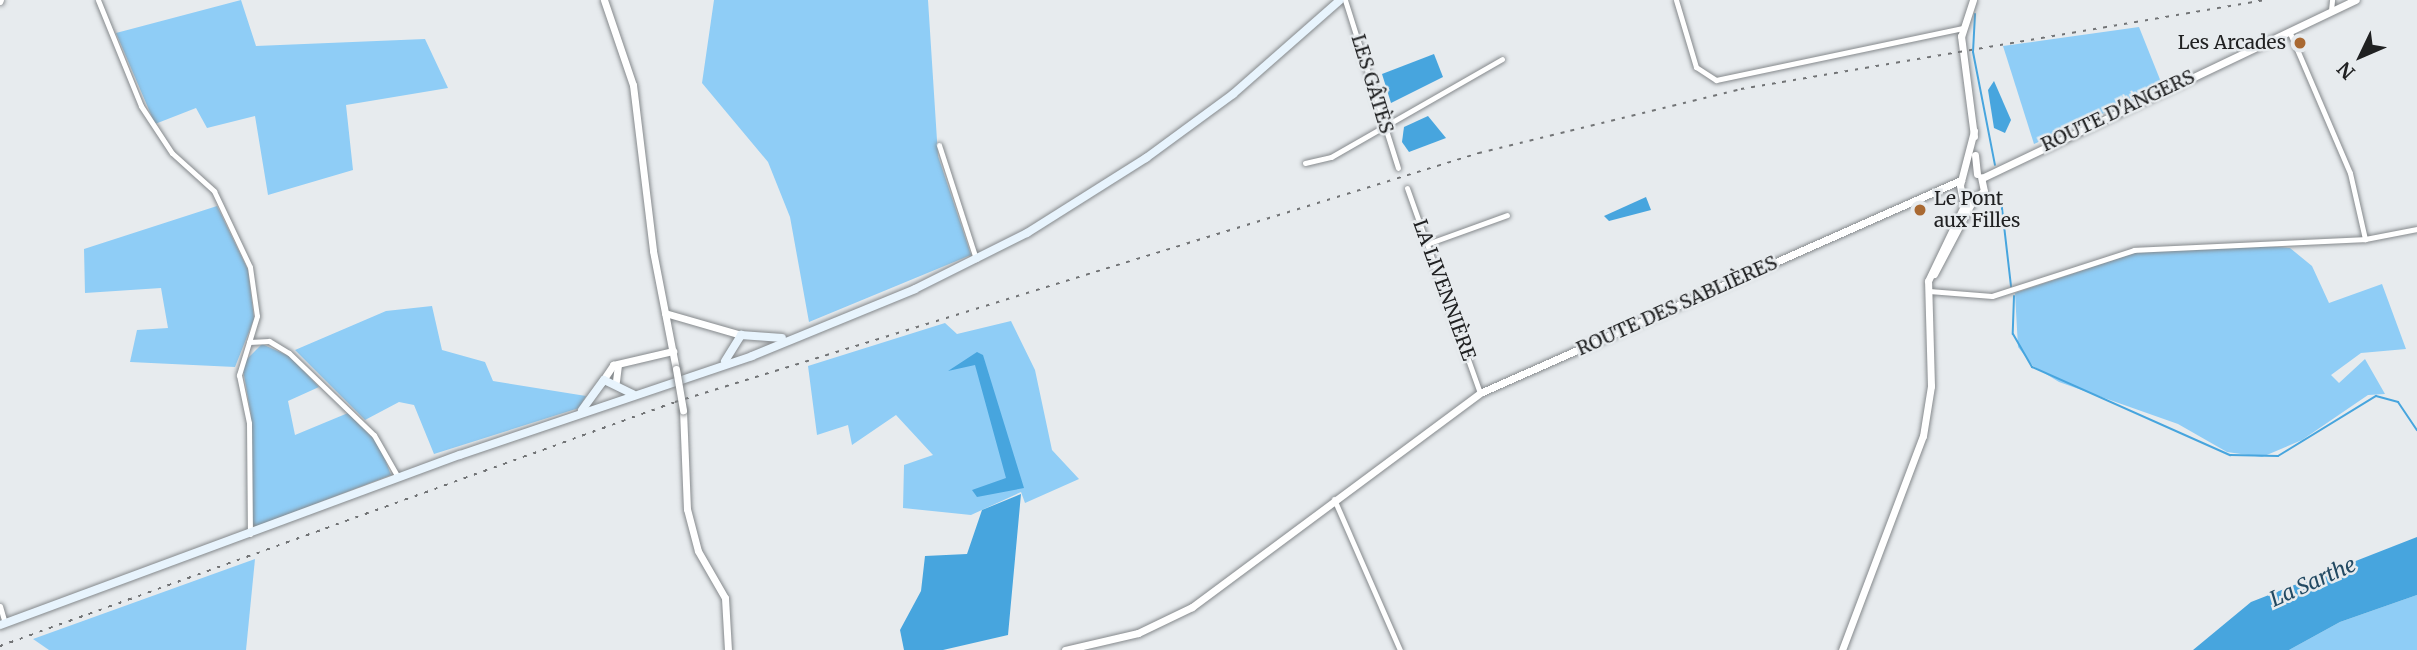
<!DOCTYPE html>
<meta charset="utf-8">
<style>
body{margin:0}
#map{position:relative;width:2417px;height:650px;overflow:hidden;background:#e7ebee;font-family:Merriweather,serif}
div>[style]{position:absolute}
[style*='--x']{left:calc(var(--x)*1px);top:calc(var(--y)*1px);width:calc(var(--w)*1px);rotate:calc(var(--a)*1deg)}
.green>*{inset:0;background:#8fcdf6}
.water>*{inset:0;background:#47a5de}
.stream>*{height:2px;margin:-1px;padding:0 1px;transform-origin:1px;border-radius:1px;background:#47a5de}
.roads{filter:drop-shadow(0 0 2px #85898c) drop-shadow(0 0 2px #85898c)}
.minor>*{height:5px;margin:-2.5px;padding:0 2.5px;transform-origin:2.5px;border-radius:2.5px;background:#fff}
.tertiary>*{height:7px;margin:-3.5px;padding:0 3.5px;transform-origin:3.5px;border-radius:3.5px;background:#fff}
.secondary>*{height:8px;margin:-4px;padding:0 4px;transform-origin:4px;border-radius:4px;background:#e8f4fd}
.rail>*{height:2px;margin-top:-1px;transform-origin:0;background:repeating-linear-gradient(90deg,#727476 0 3.5px,transparent 0 10.5px)}
.bridges{filter:drop-shadow(0 0 2px #85898c) drop-shadow(0 0 2px #85898c)}
.tertiary-bridge>*{height:7px;margin:-3.5px;padding:0 3.5px;transform-origin:3.5px;border-radius:3.5px;background:#fff}
.dots>*{width:19px;height:19px;translate:-50% -50%;box-sizing:border-box;border:4px solid #e7ebee;border-radius:50%}
span{translate:-50% -50%;white-space:nowrap;text-align:center;line-height:1.15;-webkit-text-stroke:5px #e7ebee;paint-order:stroke}
.poi-label{font-size:19px;color:#202122}
.right{translate:-100% -50%;text-align:right}
.left{translate:0 -50%;text-align:left}
.street-label{font-size:19px;color:#202122}
.water-label{font-size:21px;color:#224962;font-style:italic}
.north{position:absolute;left:2326px;top:21px;width:70px;height:70px;-webkit-text-stroke:5px #e7ebee;paint-order:stroke;rotate:226deg;font-size:19px;font-weight:700;line-height:28px;text-align:center;color:#202122}
.north::after{content:'';display:block;margin:auto;width:24px;height:32px;background:#202122;clip-path:polygon(50% 0,100% 100%,50% 72%,0 100%)}
</style>
<div id="map">
<div class="green">
<div style="clip-path:polygon(241px 0,256px 46px,425px 39px,448px 88px,346px 105px,353px 170px,268px 195px,255px 116px,207px 128px,196px 108px,155px 124px,116px 33px)"></div>
<div style="clip-path:polygon(714px 0,928px 0,938px 156px,971px 255px,809px 322px,790px 217px,768px 162px,702px 83px)"></div>
<div style="clip-path:polygon(2139px 27px,2163px 87px,2034px 144px,2003px 46px)"></div>
<div style="clip-path:polygon(217px 206px,248px 270px,254px 319px,235px 367px,130px 362px,137px 330px,168px 328px,161px 288px,85px 293px,84px 249px)"></div>
<div style="clip-path:polygon(2238px 244px,2290px 248px,2312px 266px,2329px 303px,2382px 284px,2406px 349px,2361px 353px,2331px 375px,2339px 383px,2365px 359px,2385px 394px,2368px 395px,2302px 440px,2262px 457px,2227px 452px,2178px 424px,2059px 382px,2033px 366px,2018px 347px,2015px 293px,2134px 253px)"></div>
<div style="clip-path:polygon(432px 306px,442px 350px,485px 362px,493px 381px,586px 396px,579px 408px,434px 454px,414px 405px,399px 402px,365px 420px,295px 350px,386px 311px)"></div>
<div style="clip-path:polygon(1011px 321px,1035px 370px,1052px 450px,1079px 479px,1025px 503px,1021px 492px,971px 515px,903px 508px,904px 465px,933px 455px,896px 415px,852px 445px,848px 425px,817px 435px,808px 366px,945px 323px,957px 334px)"></div>
<div style="clip-path:polygon(262px 344px,291px 357px,319px 387px,288px 401px,295px 435px,348px 413px,379px 444px,391px 475px,255px 527px,250px 521px,251px 415px,242px 364px)"></div>
<div style="clip-path:polygon(255px 559px,246px 650px,49px 650px,33px 639px)"></div>
<div style="clip-path:polygon(2417px 595px,2417px 650px,2289px 650px,2340px 622px)"></div>
</div>
<div class="water">
<div style="clip-path:polygon(1434px 54px,1443px 77px,1391px 103px,1382px 74px)"></div>
<div style="clip-path:polygon(1994px 81px,2011px 120px,2005px 133px,1994px 128px,1988px 90px)"></div>
<div style="clip-path:polygon(1428px 116px,1446px 138px,1409px 152px,1402px 142px,1404px 127px)"></div>
<div style="clip-path:polygon(1646px 197px,1651px 210px,1609px 221px,1604px 216px)"></div>
<div style="clip-path:polygon(977px 352px,983px 355px,1024px 488px,977px 497px,972px 490px,1006px 478px,975px 365px,948px 371px)"></div>
<div style="clip-path:polygon(1021px 494px,1008px 635px,943px 650px,904px 650px,900px 630px,921px 591px,925px 556px,967px 554px,982px 510px)"></div>
<div style="clip-path:polygon(2417px 537px,2417px 595px,2340px 622px,2289px 650px,2193px 650px,2251px 602px)"></div>
</div>
<div class="stream">
<div style="--x:1975;--y:14;--w:38;--a:93"></div>
<div style="--x:1973;--y:52;--w:115;--a:79"></div>
<div style="--x:2000;--y:191;--w:96;--a:83.4"></div>
<div style="--x:2014;--y:296;--w:38;--a:92"></div>
<div style="--x:2013;--y:334;--w:38;--a:60"></div>
<div style="--x:2032;--y:367;--w:217;--a:24"></div>
<div style="--x:2230;--y:455;--w:48;--a:1.2"></div>
<div style="--x:2278;--y:456;--w:115;--a:-31.5"></div>
<div style="--x:2376;--y:396;--w:23;--a:15"></div>
<div style="--x:2398;--y:402;--w:34;--a:56"></div>
</div>
<div class="roads">
<div class="minor">
<div style="--x:98;--y:0;--w:114;--a:67.9"></div>
<div style="--x:141;--y:106;--w:56;--a:56.6"></div>
<div style="--x:172;--y:153;--w:57;--a:42.1"></div>
<div style="--x:214;--y:191;--w:84;--a:64.7"></div>
<div style="--x:250;--y:267;--w:49;--a:81.9"></div>
<div style="--x:257;--y:316;--w:62;--a:107"></div>
<div style="--x:239;--y:375;--w:49;--a:78.2"></div>
<div style="--x:249;--y:423;--w:111;--a:89.5"></div>
<div style="--x:1345;--y:0;--w:176;--a:72.5"></div>
<div style="--x:1676;--y:0;--w:70;--a:73.4"></div>
<div style="--x:1696;--y:67;--w:24;--a:33"></div>
<div style="--x:1716;--y:80;--w:251;--a:-11.9"></div>
<div style="--x:0;--y:2;--w:2;--a:-63"></div>
<div style="--x:2331;--y:10;--w:10;--a:-84"></div>
<div style="--x:2290;--y:33;--w:152;--a:66.8"></div>
<div style="--x:2350;--y:173;--w:68;--a:77.2"></div>
<div style="--x:2365;--y:239;--w:53;--a:-10.9"></div>
<div style="--x:939;--y:145;--w:120;--a:72"></div>
<div style="--x:1305;--y:163;--w:27;--a:-13"></div>
<div style="--x:1331;--y:157;--w:197;--a:-29.8"></div>
<div style="--x:1407;--y:188;--w:218;--a:70.4"></div>
<div style="--x:1427;--y:244;--w:85;--a:-19.9"></div>
<div style="--x:1929;--y:291;--w:63;--a:4.5"></div>
<div style="--x:1992;--y:296;--w:149;--a:-17.9"></div>
<div style="--x:2134;--y:250;--w:231;--a:-2.7"></div>
<div style="--x:249;--y:342;--w:20;--a:-3"></div>
<div style="--x:269;--y:341;--w:23;--a:31"></div>
<div style="--x:289;--y:353;--w:118;--a:44"></div>
<div style="--x:374;--y:435;--w:48;--a:60.3"></div>
<div style="--x:1334;--y:499;--w:165;--a:66.4"></div>
<div style="--x:0;--y:606;--w:18;--a:74"></div>
</div>
<div class="tertiary">
<div style="--x:604;--y:0;--w:90;--a:71.2"></div>
<div style="--x:633;--y:85;--w:167;--a:83.1"></div>
<div style="--x:653;--y:251;--w:120;--a:79"></div>
<div style="--x:1973;--y:0;--w:38;--a:108"></div>
<div style="--x:1961;--y:36;--w:101;--a:82.6"></div>
<div style="--x:1975;--y:155;--w:19;--a:84"></div>
<div style="--x:1982;--y:178;--w:414;--a:-25.5"></div>
<div style="--x:1934;--y:274;--w:86;--a:-62.2"></div>
<div style="--x:1974;--y:198;--w:12;--a:-35"></div>
<div style="--x:1984;--y:191;--w:14;--a:-102"></div>
<div style="--x:665;--y:313;--w:79;--a:16.1"></div>
<div style="--x:616;--y:381;--w:16;--a:-83"></div>
<div style="--x:601;--y:383;--w:22;--a:-56"></div>
<div style="--x:613;--y:365;--w:62;--a:-13.1"></div>
<div style="--x:683;--y:410;--w:99;--a:87.7"></div>
<div style="--x:687;--y:509;--w:43;--a:75.3"></div>
<div style="--x:698;--y:551;--w:54;--a:60.1"></div>
<div style="--x:725;--y:598;--w:52;--a:86.7"></div>
<div style="--x:1065;--y:650;--w:75;--a:-13.1"></div>
<div style="--x:1138;--y:633;--w:60;--a:-25.7"></div>
<div style="--x:1192;--y:607;--w:359;--a:-36.6"></div>
<div style="--x:1480;--y:393;--w:526;--a:-23.89"></div>
<div style="--x:1842;--y:650;--w:229;--a:-69.3"></div>
<div style="--x:1923;--y:436;--w:51;--a:-80.9"></div>
<div style="--x:1931;--y:386;--w:105;--a:-91.6"></div>
<div style="--x:1928;--y:281;--w:83;--a:-64.4"></div>
<div style="--x:1964;--y:206;--w:21;--a:-101"></div>
<div style="--x:1960;--y:185;--w:56;--a:-75.5"></div>
</div>
<div class="secondary">
<div style="--x:725;--y:361;--w:31;--a:-58"></div>
<div style="--x:741;--y:335;--w:41;--a:4.2"></div>
<div style="--x:582;--y:410;--w:37;--a:-54"></div>
<div style="--x:604;--y:380;--w:32;--a:26"></div>
<div style="--x:0;--y:625;--w:490;--a:-20.3"></div>
<div style="--x:460;--y:455;--w:308;--a:-18.7"></div>
<div style="--x:752;--y:356;--w:176;--a:-22.3"></div>
<div style="--x:915;--y:289;--w:125;--a:-26.6"></div>
<div style="--x:1027;--y:233;--w:141;--a:-32.2"></div>
<div style="--x:1146;--y:158;--w:108;--a:-36.3"></div>
<div style="--x:1233;--y:94;--w:142;--a:-41.3"></div>
</div>
</div>
<div class="rail">
<div style="--x:0;--y:646;--w:718;--a:-19.87"></div>
<div style="--x:675;--y:402;--w:842;--a:-17.21"></div>
<div style="--x:1479;--y:153;--w:270;--a:-13.7"></div>
<div style="--x:1741;--y:89;--w:532;--a:-9.64"></div>
</div>
<div class="bridges">
<div class="tertiary-bridge">
<div style="--x:676;--y:369;--w:42;--a:80.3"></div>
</div>
</div>
<div class="dots">
<div style="left:2300px;top:43px;background:#a96932"></div>
<div style="left:1920px;top:210px;background:#a96932"></div>
</div>
<div class="poi-label">
<span class="right" style="left:2286px;top:43px">Les Arcades</span>
<span class="left" style="left:1934px;top:210px">Le Pont<br>aux Filles</span>
</div>
<div class="street-label">
<span style="left:1372px;top:84px;rotate:73deg">LES GÂTÈS</span>
<span style="left:2118px;top:111px;rotate:-25deg">ROUTE D'ANGERS</span>
<span style="left:1444px;top:290px;rotate:70deg">LA LIVENNIÈRE</span>
<span style="left:1677px;top:306px;rotate:-24deg">ROUTE DES SABLIÈRES</span>
</div>
<div class="water-label">
<span style="left:2313px;top:582px;rotate:-24deg">La Sarthe</span>
</div>
<div class="north">N</div>
</div>
